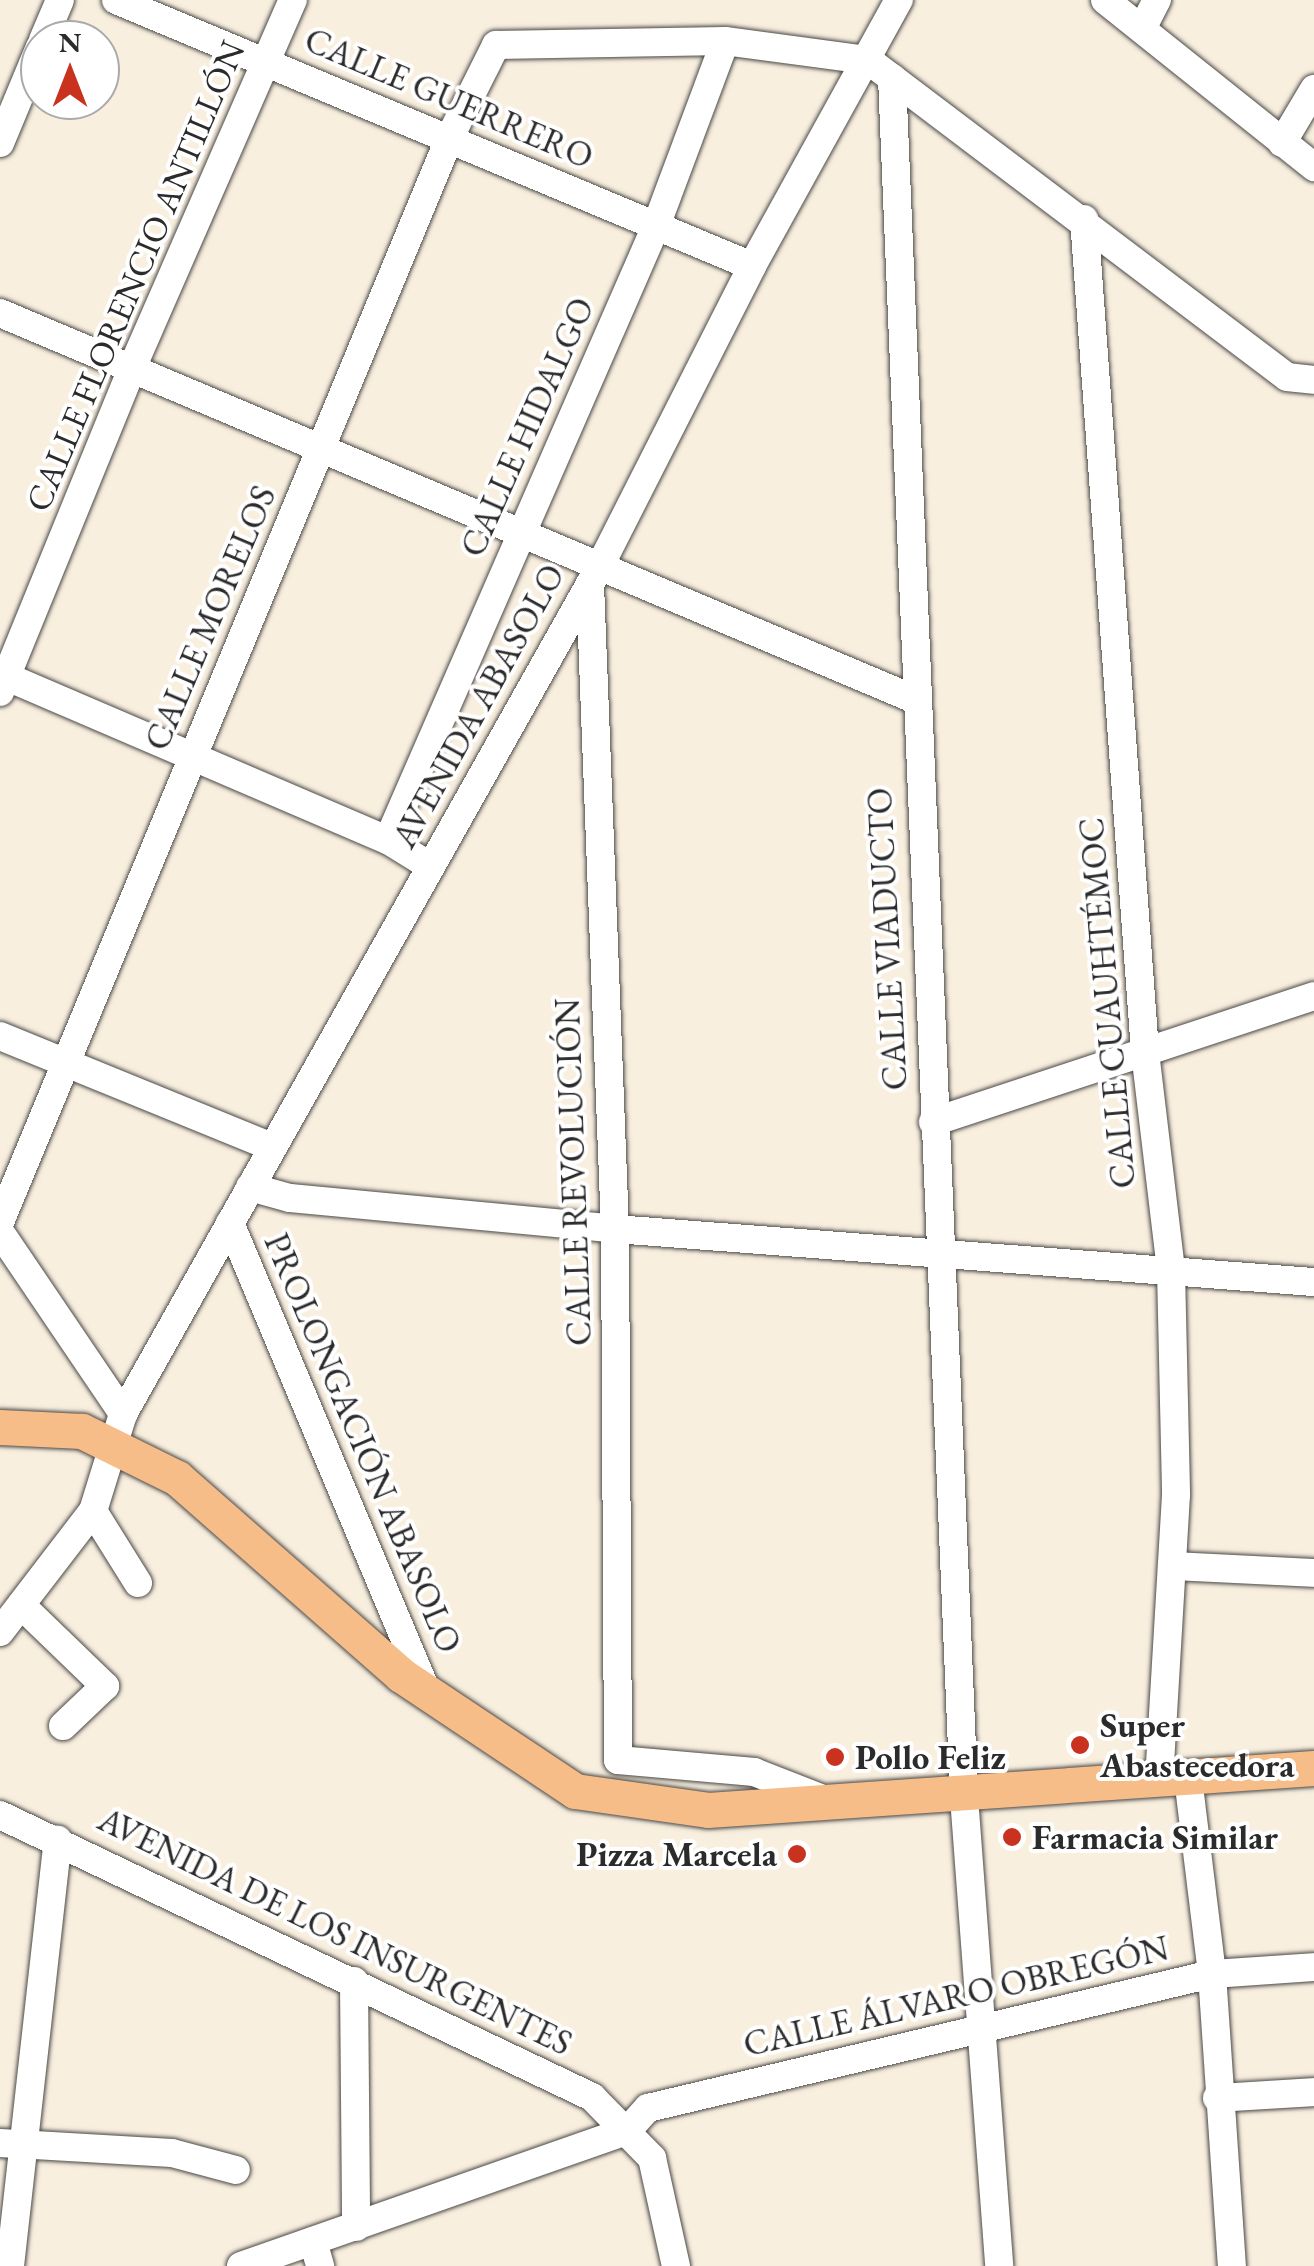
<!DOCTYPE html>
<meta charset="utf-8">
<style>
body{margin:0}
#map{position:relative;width:1314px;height:2266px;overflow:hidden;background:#f8efdf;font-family:"EB Garamond",serif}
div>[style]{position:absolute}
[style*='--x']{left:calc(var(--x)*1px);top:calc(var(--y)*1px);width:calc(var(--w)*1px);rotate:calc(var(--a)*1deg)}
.roads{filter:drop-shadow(0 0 2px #4a4846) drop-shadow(0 0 2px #4a4846)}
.minor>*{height:28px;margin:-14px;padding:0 14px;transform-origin:14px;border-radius:14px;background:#fff}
.major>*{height:35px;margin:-17.5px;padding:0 17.5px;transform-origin:17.5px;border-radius:17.5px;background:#f7bd88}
.dots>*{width:28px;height:28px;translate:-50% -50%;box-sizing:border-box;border:5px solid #fff;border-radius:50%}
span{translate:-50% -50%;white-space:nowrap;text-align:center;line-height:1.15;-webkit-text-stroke:8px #fff;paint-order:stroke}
.street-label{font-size:35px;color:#2b2b2b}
.poi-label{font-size:35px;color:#2b2b2b;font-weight:700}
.left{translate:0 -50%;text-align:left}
.right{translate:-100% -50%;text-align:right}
.north{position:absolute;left:20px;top:20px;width:100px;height:100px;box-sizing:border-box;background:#fff;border:2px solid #aaa;border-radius:50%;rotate:0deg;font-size:28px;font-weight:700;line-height:40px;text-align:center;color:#2b2b2b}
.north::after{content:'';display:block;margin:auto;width:35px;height:45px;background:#c8321e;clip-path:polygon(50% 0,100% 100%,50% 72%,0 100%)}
</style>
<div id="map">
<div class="roads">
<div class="minor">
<div style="--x:116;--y:0;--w:689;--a:22.7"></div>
<div style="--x:1105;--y:0;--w:268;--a:38.6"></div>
<div style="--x:1142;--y:29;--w:33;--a:-63"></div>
<div style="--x:43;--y:40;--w:43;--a:-67"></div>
<div style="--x:892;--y:78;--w:1721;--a:87.6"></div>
<div style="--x:964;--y:1797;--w:470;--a:85.7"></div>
<div style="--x:0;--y:143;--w:104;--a:-67.4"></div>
<div style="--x:1282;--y:143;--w:63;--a:-59.3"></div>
<div style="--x:1084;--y:219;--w:835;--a:85.81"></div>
<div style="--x:1145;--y:1052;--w:220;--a:83.2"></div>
<div style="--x:1171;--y:1270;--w:225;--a:88.7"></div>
<div style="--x:1176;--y:1495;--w:287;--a:93.4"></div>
<div style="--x:0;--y:313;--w:992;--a:22.9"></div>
<div style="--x:590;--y:584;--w:645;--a:87.78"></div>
<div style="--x:615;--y:1229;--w:531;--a:89.68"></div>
<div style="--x:618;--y:1760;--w:137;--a:5"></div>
<div style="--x:754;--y:1772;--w:79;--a:21.4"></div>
<div style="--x:0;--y:674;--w:422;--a:23.2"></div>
<div style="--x:388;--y:840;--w:49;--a:31.8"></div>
<div style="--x:0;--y:692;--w:350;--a:-67.8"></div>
<div style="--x:132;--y:368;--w:402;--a:-66.4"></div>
<div style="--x:388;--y:840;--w:670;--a:-66.42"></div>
<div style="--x:656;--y:226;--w:197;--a:-69.5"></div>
<div style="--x:0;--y:1036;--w:294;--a:22.2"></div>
<div style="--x:933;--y:1122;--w:401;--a:-18.3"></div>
<div style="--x:250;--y:1187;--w:41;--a:15.4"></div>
<div style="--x:290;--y:1198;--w:326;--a:5.4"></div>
<div style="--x:615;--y:1229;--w:701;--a:4.34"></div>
<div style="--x:0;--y:1222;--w:1172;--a:-67.48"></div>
<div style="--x:449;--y:139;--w:105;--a:-63.4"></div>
<div style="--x:496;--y:45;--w:229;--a:-1"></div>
<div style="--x:725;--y:41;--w:144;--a:7.6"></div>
<div style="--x:868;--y:60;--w:525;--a:37.11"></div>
<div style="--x:1287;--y:377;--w:27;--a:6"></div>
<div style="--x:230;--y:1223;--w:509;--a:67.22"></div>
<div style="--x:0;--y:1232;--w:220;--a:55.9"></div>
<div style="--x:93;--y:1511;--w:85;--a:58"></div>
<div style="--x:1172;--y:1566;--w:142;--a:2.8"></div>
<div style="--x:21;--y:1605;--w:117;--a:44"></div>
<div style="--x:105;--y:1686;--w:58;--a:136.4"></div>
<div style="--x:0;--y:1632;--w:153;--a:-52.5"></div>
<div style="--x:93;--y:1511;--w:102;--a:-72.8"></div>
<div style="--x:123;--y:1414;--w:973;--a:-60.64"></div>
<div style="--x:600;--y:566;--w:336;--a:-63.1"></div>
<div style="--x:752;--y:266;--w:304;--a:-61.1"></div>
<div style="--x:1188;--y:1778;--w:197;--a:83"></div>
<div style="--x:1212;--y:1974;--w:293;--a:86.1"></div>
<div style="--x:0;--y:1815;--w:656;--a:25.47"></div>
<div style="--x:592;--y:2097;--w:86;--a:45.5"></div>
<div style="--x:652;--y:2158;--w:111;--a:77.5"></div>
<div style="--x:354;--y:1981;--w:246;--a:89.5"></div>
<div style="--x:1217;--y:2098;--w:97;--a:-3.5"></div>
<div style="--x:0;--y:2143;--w:172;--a:3.3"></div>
<div style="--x:172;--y:2153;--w:66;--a:14.9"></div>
<div style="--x:313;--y:2241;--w:26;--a:74"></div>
<div style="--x:10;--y:2266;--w:429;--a:-83.6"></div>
<div style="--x:241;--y:2266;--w:409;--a:-19.3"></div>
<div style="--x:627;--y:2131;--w:31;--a:-48"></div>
<div style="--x:648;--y:2108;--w:580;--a:-13.37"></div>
<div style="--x:1212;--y:1974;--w:102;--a:-3.9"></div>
</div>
<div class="major">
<div style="--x:0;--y:1427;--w:82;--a:2.8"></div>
<div style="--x:82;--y:1431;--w:106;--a:26.3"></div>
<div style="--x:177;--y:1478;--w:298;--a:41.3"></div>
<div style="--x:401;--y:1675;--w:209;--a:33.7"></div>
<div style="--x:575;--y:1791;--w:134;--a:8.1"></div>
<div style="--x:708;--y:1810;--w:607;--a:-3.96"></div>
</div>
</div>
<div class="dots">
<div style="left:1080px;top:1745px;background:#c8321e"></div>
<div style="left:835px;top:1757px;background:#c8321e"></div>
<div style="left:1012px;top:1837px;background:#c8321e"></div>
<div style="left:797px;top:1854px;background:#c8321e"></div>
</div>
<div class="street-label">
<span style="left:449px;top:98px;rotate:23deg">CALLE GUERRERO</span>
<span style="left:135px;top:276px;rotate:-67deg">CALLE FLORENCIO ANTILLÓN</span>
<span style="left:527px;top:427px;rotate:-66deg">CALLE HIDALGO</span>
<span style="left:210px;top:618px;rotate:-67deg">CALLE MORELOS</span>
<span style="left:478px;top:706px;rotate:-61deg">AVENIDA ABASOLO</span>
<span style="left:887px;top:939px;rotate:-93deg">CALLE VIADUCTO</span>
<span style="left:1107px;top:1003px;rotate:-95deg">CALLE CUAUHTÉMOC</span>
<span style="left:573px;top:1172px;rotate:-92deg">CALLE REVOLUCIÓN</span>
<span style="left:363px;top:1443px;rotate:67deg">PROLONGACIÓN ABASOLO</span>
<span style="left:335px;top:1931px;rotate:26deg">AVENIDA DE LOS INSURGENTES</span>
<span style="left:956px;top:1996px;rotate:-13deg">CALLE ÁLVARO OBREGÓN</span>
</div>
<div class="poi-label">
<span class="left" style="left:1100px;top:1745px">Super<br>Abastecedora</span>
<span class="left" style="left:855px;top:1757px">Pollo Feliz</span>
<span class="left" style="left:1032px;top:1837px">Farmacia Similar</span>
<span class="right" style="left:777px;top:1854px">Pizza Marcela</span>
</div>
<div class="north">N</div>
</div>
